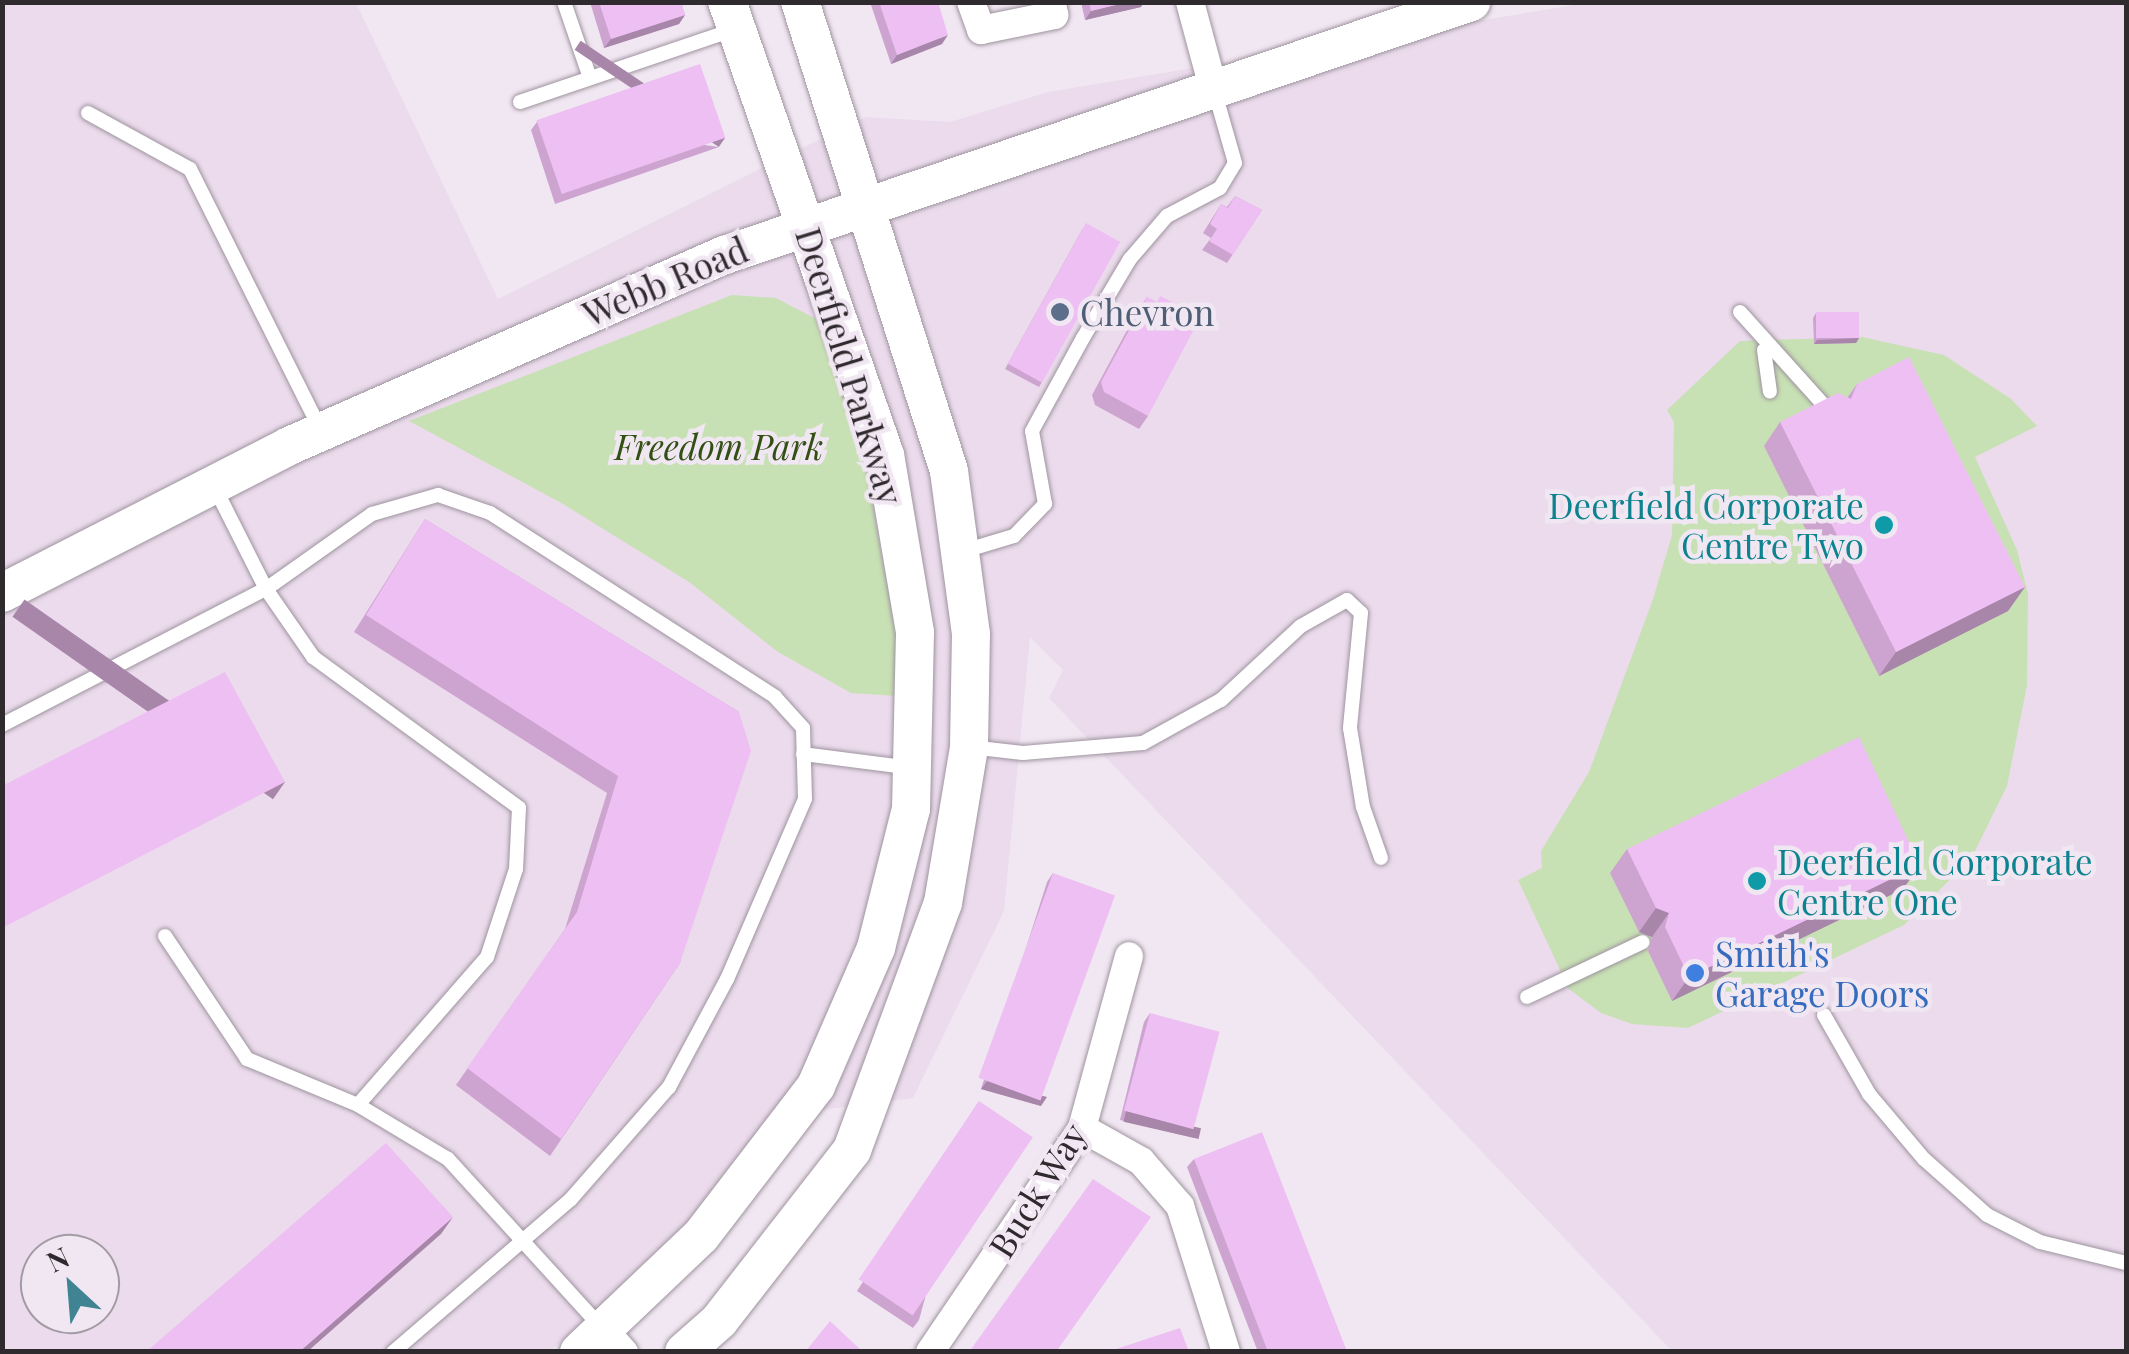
<!DOCTYPE html>
<style>
body{margin:0}
#map{position:relative;width:2129px;height:1354px;overflow:hidden;background:#f1e7f2;font-family:"Playfair Display",serif}
div>[style]{position:absolute}
[style*='--x']{left:calc(var(--x)*1px);top:calc(var(--y)*1px);width:calc(var(--w)*1px);rotate:calc(var(--a)*1deg)}
.built>*{inset:0;background:#ebdbec}
.green>*{inset:0;background:#c8e1b4}
.roads{filter:drop-shadow(0 0 2px #9e949f) drop-shadow(0 0 2px #9e949f)}
.lane>*{height:14px;margin:-7px;padding:0 7px;transform-origin:7px;border-radius:7px;background:#fff}
.street>*{height:28px;margin:-14px;padding:0 14px;transform-origin:14px;border-radius:14px;background:#fff}
.secondary>*{height:38px;margin:-19px;padding:0 19px;transform-origin:19px;border-radius:19px;background:#fff}
.wall>*{inset:0;background:#cda4d0}
.shaded-wall>*{inset:0;background:#a786a9;transform-origin:0 0}
.building>*{inset:0;background:#eebff2;transform-origin:0 0}
.dots>*{width:28px;height:28px;translate:-50% -50%;box-sizing:border-box;border:5px solid #f1e7f2;border-radius:50%}
span{translate:-50% -50%;white-space:nowrap;text-align:center;line-height:1.15;-webkit-text-stroke:9px #f1e7f2;paint-order:stroke}
.street-label{font-size:35px;color:#2e2a2e}
.service-label{font-size:35px;color:#4e5e75}
.left{translate:0 -50%;text-align:left}
.park-label{font-size:35px;color:#335014;font-style:italic}
.culture-label{font-size:35px;color:#0d838f}
.right{translate:-100% -50%;text-align:right}
.shop-label{font-size:35px;color:#366cbe}
.frame{position:absolute;inset:0;border:5px solid #2e2a2e;pointer-events:none}
.north{position:absolute;left:20px;top:1234px;width:100px;height:100px;box-sizing:border-box;background:#f1e7f2;border:2px solid #a39ba4;border-radius:50%;rotate:334deg;font-size:28px;font-weight:700;line-height:40px;text-align:center;color:#2e2a2e}
.north::after{content:'';display:block;margin:auto;width:35px;height:45px;background:#408493;clip-path:polygon(50% 0,100% 100%,50% 72%,0 100%)}
</style>
<div id="map">
<div class="built">
<div style="clip-path:polygon(evenodd,3px 3px,356px 3px,498px 299px,865px 117px,950px 122px,1048px 92px,1586px 3px,2126px 3px,2126px 1351px,1672px 1351px,1049px 698px,1063px 670px,1030px 637px,1004px 911px,913px 1098px,782px 1115px,653px 1266px,550px 1351px,3px 1352px,3px 3px,40px 1254px,100px 1254px,100px 1314px,40px 1314px,40px 1254px)"></div>
</div>
<div class="green">
<div style="clip-path:polygon(732px 295px,776px 298px,816px 319px,862px 448px,899px 647px,897px 696px,851px 693px,778px 652px,689px 582px,563px 504px,409px 421px)"></div>
<div style="clip-path:polygon(1862px 337px,1944px 355px,2011px 399px,2037px 426px,1975px 457px,2017px 550px,2028px 594px,2027px 685px,2007px 786px,1971px 859px,1904px 925px,1688px 1028px,1632px 1024px,1601px 1013px,1569px 989px,1518px 880px,1542px 868px,1541px 851px,1589px 772px,1653px 599px,1672px 535px,1674px 422px,1667px 410px,1740px 341px)"></div>
</div>
<div class="roads">
<div class="lane">
<div style="--x:564;--y:2;--w:80;--a:71.1"></div>
<div style="--x:520;--y:102;--w:228;--a:-18.7"></div>
<div style="--x:88;--y:113;--w:116;--a:28.8"></div>
<div style="--x:190;--y:169;--w:293;--a:63.4"></div>
<div style="--x:1740;--y:312;--w:136;--a:48"></div>
<div style="--x:1764;--y:350;--w:42;--a:81.9"></div>
<div style="--x:215;--y:488;--w:113;--a:63.2"></div>
<div style="--x:266;--y:589;--w:83;--a:55.3"></div>
<div style="--x:313;--y:657;--w:255;--a:36.2"></div>
<div style="--x:519;--y:808;--w:61;--a:92.8"></div>
<div style="--x:516;--y:869;--w:93;--a:108.2"></div>
<div style="--x:487;--y:957;--w:196;--a:131.1"></div>
<div style="--x:358;--y:1105;--w:105;--a:31"></div>
<div style="--x:448;--y:1159;--w:227;--a:47.7"></div>
<div style="--x:964;--y:551;--w:52;--a:-16.7"></div>
<div style="--x:1014;--y:536;--w:45;--a:-45.9"></div>
<div style="--x:1045;--y:504;--w:74;--a:-100.1"></div>
<div style="--x:1032;--y:431;--w:106;--a:-61.3"></div>
<div style="--x:1083;--y:338;--w:92;--a:-59.3"></div>
<div style="--x:1130;--y:259;--w:57;--a:-49.3"></div>
<div style="--x:1167;--y:216;--w:60;--a:-27.8"></div>
<div style="--x:1220;--y:188;--w:29;--a:-59"></div>
<div style="--x:1235;--y:163;--w:73;--a:-105.9"></div>
<div style="--x:2;--y:725;--w:297;--a:-27.3"></div>
<div style="--x:266;--y:589;--w:130;--a:-35.3"></div>
<div style="--x:372;--y:514;--w:69;--a:-16.1"></div>
<div style="--x:438;--y:495;--w:55;--a:19.1"></div>
<div style="--x:490;--y:513;--w:339;--a:32.8"></div>
<div style="--x:775;--y:697;--w:42;--a:47.9"></div>
<div style="--x:803;--y:728;--w:71;--a:88.4"></div>
<div style="--x:805;--y:799;--w:196;--a:113.4"></div>
<div style="--x:727;--y:979;--w:123;--a:118.2"></div>
<div style="--x:669;--y:1087;--w:149;--a:131.2"></div>
<div style="--x:571;--y:1199;--w:235;--a:139.3"></div>
<div style="--x:970;--y:747;--w:53;--a:6.5"></div>
<div style="--x:1023;--y:753;--w:120;--a:-4.8"></div>
<div style="--x:1143;--y:743;--w:89;--a:-28.9"></div>
<div style="--x:1221;--y:700;--w:109;--a:-42.8"></div>
<div style="--x:1301;--y:626;--w:53;--a:-29.5"></div>
<div style="--x:1347;--y:600;--w:19;--a:43"></div>
<div style="--x:1361;--y:613;--w:116;--a:95.5"></div>
<div style="--x:1350;--y:728;--w:80;--a:80.7"></div>
<div style="--x:1363;--y:807;--w:54;--a:70.6"></div>
<div style="--x:803;--y:754;--w:110;--a:7.3"></div>
<div style="--x:165;--y:936;--w:148;--a:56.3"></div>
<div style="--x:247;--y:1059;--w:120;--a:22.5"></div>
<div style="--x:1527;--y:997;--w:128;--a:-25.4"></div>
<div style="--x:1824;--y:1015;--w:91;--a:60.3"></div>
<div style="--x:1869;--y:1094;--w:85;--a:49.8"></div>
<div style="--x:1924;--y:1159;--w:84;--a:41.6"></div>
<div style="--x:1987;--y:1215;--w:59;--a:27"></div>
<div style="--x:2040;--y:1242;--w:89;--a:13.7"></div>
</div>
<div class="street">
<div style="--x:971;--y:2;--w:30;--a:70"></div>
<div style="--x:981;--y:30;--w:75;--a:-11.6"></div>
<div style="--x:1054;--y:15;--w:13;--a:-99"></div>
<div style="--x:1190;--y:2;--w:92;--a:74.9"></div>
<div style="--x:1082;--y:1128;--w:68;--a:29.2"></div>
<div style="--x:1141;--y:1161;--w:60;--a:49.1"></div>
<div style="--x:1180;--y:1206;--w:153;--a:72.5"></div>
<div style="--x:604;--y:1330;--w:30;--a:48"></div>
<div style="--x:930;--y:1352;--w:271;--a:-55.8"></div>
<div style="--x:1082;--y:1128;--w:178;--a:-74.7"></div>
</div>
<div class="secondary">
<div style="--x:2;--y:593;--w:322;--a:-27.1"></div>
<div style="--x:289;--y:446;--w:476;--a:-23.7"></div>
<div style="--x:725;--y:255;--w:788;--a:-18.73"></div>
<div style="--x:579;--y:1352;--w:168;--a:-43.6"></div>
<div style="--x:701;--y:1236;--w:189;--a:-52.5"></div>
<div style="--x:816;--y:1086;--w:150;--a:-66.5"></div>
<div style="--x:876;--y:948;--w:143;--a:-75.9"></div>
<div style="--x:911;--y:809;--w:177;--a:-88.7"></div>
<div style="--x:915;--y:632;--w:180;--a:-99.6"></div>
<div style="--x:885;--y:455;--w:480;--a:-109.2"></div>
<div style="--x:684;--y:1352;--w:47;--a:-41.5"></div>
<div style="--x:719;--y:1321;--w:217;--a:-52.1"></div>
<div style="--x:852;--y:1150;--w:263;--a:-69.8"></div>
<div style="--x:943;--y:903;--w:158;--a:-80.5"></div>
<div style="--x:969;--y:747;--w:113;--a:-89"></div>
<div style="--x:971;--y:634;--w:164;--a:-97.7"></div>
<div style="--x:949;--y:471;--w:492;--a:-107.6"></div>
</div>
</div>
<div class="wall">
<div style="clip-path:polygon(590px 2px,681px 2px,685px 15px,679px 24px,604px 48px)"></div>
<div style="clip-path:polygon(870px 2px,938px 2px,942px 44px,891px 64px)"></div>
<div style="clip-path:polygon(1081px 2px,1144px 2px,1141px 7px,1085px 20px)"></div>
<div style="clip-path:polygon(537px 122px,719px 147px,555px 204px,531px 130px)"></div>
<div style="clip-path:polygon(1235px 196px,1262px 210px,1227px 263px,1202px 250px,1211px 238px,1203px 233px,1221px 204px,1227px 207px)"></div>
<div style="clip-path:polygon(1083px 228px,1042px 382px,1039px 387px,1005px 369px)"></div>
<div style="clip-path:polygon(1147px 297px,1148px 416px,1139px 429px,1095px 405px,1092px 395px,1138px 310px)"></div>
<div style="clip-path:polygon(1816px 313px,1859px 338px,1856px 343px,1814px 344px,1813px 318px)"></div>
<div style="clip-path:polygon(1857px 384px,2025px 587px,2008px 611px,1879px 676px,1764px 446px,1780px 422px,1847px 398px)"></div>
<div style="clip-path:polygon(425px 519px,739px 712px,680px 963px,550px 1156px,456px 1085px,565px 929px,607px 793px,354px 632px)"></div>
<div style="clip-path:polygon(1627px 849px,1920px 865px,1903px 889px,1672px 1001px,1648px 951px,1652px 937px,1639px 932px,1610px 873px)"></div>
<div style="clip-path:polygon(1053px 873px,1041px 1106px,981px 1089px,1047px 882px)"></div>
<div style="clip-path:polygon(1150px 1013px,1195px 1138px,1120px 1120px,1144px 1022px)"></div>
<div style="clip-path:polygon(979px 1101px,919px 1320px,913px 1328px,857px 1291px)"></div>
<div style="clip-path:polygon(1194px 1159px,1346px 1349px,1344px 1352px,1258px 1352px,1187px 1167px)"></div>
</div>
<div class="shaded-wall">
<div style="clip-path:polygon(1128px 2px,1144px 2px,1141px 7px,1085px 20px,1091px 11px)"></div>
<div style="clip-path:polygon(685px 15px,679px 24px,604px 48px,611px 39px)"></div>
<div style="clip-path:polygon(948px 35px,942px 44px,891px 64px,897px 55px)"></div>
<div style="left:725px;top:138px;width:11px;height:174px;rotate:124deg"></div>
<div style="clip-path:polygon(1859px 338px,1856px 343px,1814px 344px,1817px 340px)"></div>
<div style="clip-path:polygon(2025px 587px,2008px 611px,1879px 676px,1896px 652px)"></div>
<div style="left:285px;top:782px;width:21px;height:318px;rotate:125deg"></div>
<div style="clip-path:polygon(1920px 865px,1903px 889px,1672px 1001px,1689px 977px)"></div>
<div style="clip-path:polygon(1656px 908px,1669px 913px,1652px 937px,1639px 932px)"></div>
<div style="clip-path:polygon(987px 1081px,1047px 1097px,1041px 1106px,981px 1089px)"></div>
<div style="left:1126px;top:1111px;width:77px;height:11px;rotate:13deg"></div>
<div style="clip-path:polygon(453px 1217px,441px 1234px,307px 1352px,299px 1352px)"></div>
</div>
<div class="building">
<div style="clip-path:polygon(599px 2px,681px 2px,685px 15px,611px 39px)"></div>
<div style="clip-path:polygon(879px 2px,938px 2px,948px 35px,897px 55px)"></div>
<div style="clip-path:polygon(1089px 2px,1128px 2px,1091px 11px)"></div>
<div style="left:700px;top:64px;width:78px;height:173px;rotate:71deg"></div>
<div style="clip-path:polygon(1235px 196px,1262px 210px,1233px 255px,1209px 241px,1217px 229px,1210px 224px,1221px 204px,1228px 208px)"></div>
<div style="left:1086px;top:223px;width:39px;height:161px;rotate:29deg"></div>
<div style="clip-path:polygon(1160px 296px,1201px 316px,1148px 416px,1104px 392px,1101px 382px,1147px 297px,1157px 302px)"></div>
<div style="left:1859px;top:312px;width:26px;height:43px;rotate:90deg"></div>
<div style="clip-path:polygon(1909px 357px,2025px 587px,1896px 652px,1780px 422px,1838px 393px,1851px 399px,1857px 384px)"></div>
<div style="clip-path:polygon(425px 519px,739px 712px,751px 751px,680px 963px,561px 1139px,467px 1068px,577px 912px,618px 776px,366px 615px)"></div>
<div style="clip-path:polygon(225px 672px,285px 782px,2px 928px,2px 786px)"></div>
<div style="clip-path:polygon(1859px 737px,1920px 865px,1689px 977px,1665px 927px,1669px 913px,1656px 908px,1627px 849px)"></div>
<div style="left:1053px;top:873px;width:66px;height:218px;rotate:20deg"></div>
<div style="left:1150px;top:1013px;width:72px;height:101px;rotate:15deg"></div>
<div style="left:979px;top:1101px;width:65px;height:215px;rotate:34deg"></div>
<div style="clip-path:polygon(1262px 1132px,1346px 1349px,1340px 1352px,1268px 1352px,1194px 1159px)"></div>
<div style="clip-path:polygon(386px 1143px,453px 1217px,299px 1352px,146px 1352px)"></div>
<div style="clip-path:polygon(1093px 1179px,1151px 1217px,1056px 1352px,969px 1352px)"></div>
<div style="clip-path:polygon(830px 1321px,863px 1352px,805px 1352px)"></div>
<div style="clip-path:polygon(1180px 1328px,1189px 1352px,1114px 1352px,1113px 1350px)"></div>
</div>
<div class="dots">
<div style="left:1060px;top:312px;background:#5c6f8a"></div>
<div style="left:1884px;top:525px;background:#0f9aa8"></div>
<div style="left:1757px;top:881px;background:#0f9aa8"></div>
<div style="left:1695px;top:973px;background:#3f7fe0"></div>
</div>
<div class="street-label">
<span style="left:665px;top:281px;rotate:-23deg">Webb Road</span>
<span style="left:850px;top:366px;rotate:73deg">Deerfield Parkway</span>
<span style="left:1037px;top:1190px;rotate:-58deg">Buck Way</span>
</div>
<div class="service-label">
<span class="left" style="left:1080px;top:312px">Chevron</span>
</div>
<div class="park-label">
<span style="left:719px;top:446px">Freedom Park</span>
</div>
<div class="culture-label">
<span class="right" style="left:1864px;top:525px">Deerfield Corporate<br>Centre Two</span>
<span class="left" style="left:1777px;top:881px">Deerfield Corporate<br>Centre One</span>
</div>
<div class="shop-label">
<span class="left" style="left:1715px;top:973px">Smith's<br>Garage Doors</span>
</div>
<div class="frame"></div>
<div class="north">N</div>
</div>
